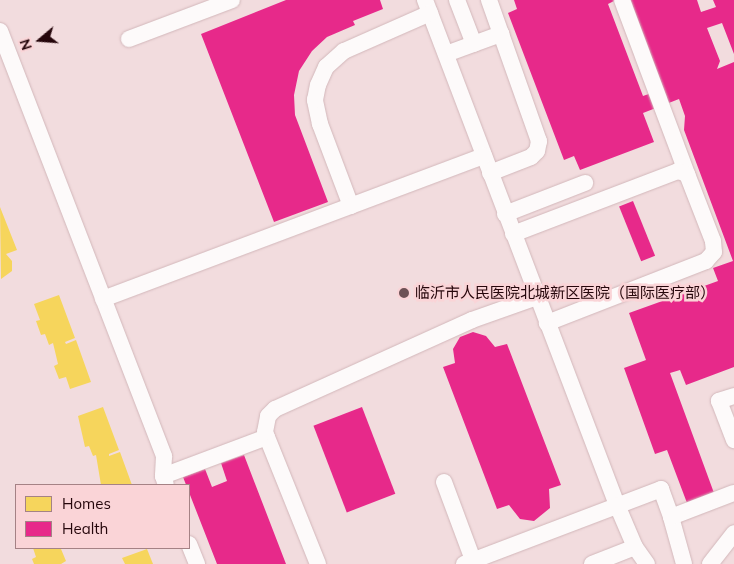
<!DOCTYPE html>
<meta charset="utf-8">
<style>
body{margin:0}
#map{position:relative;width:734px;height:564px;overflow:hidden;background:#f2dcde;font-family:Mulish,"Noto Sans SC",sans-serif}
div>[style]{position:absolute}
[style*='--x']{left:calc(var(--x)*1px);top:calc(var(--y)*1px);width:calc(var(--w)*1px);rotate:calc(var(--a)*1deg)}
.homes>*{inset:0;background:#f6d55c}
.health>*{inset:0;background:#e7298a;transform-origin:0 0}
.roads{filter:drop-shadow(0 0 1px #d2b7ba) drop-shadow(0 0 1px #d2b7ba)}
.minor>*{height:16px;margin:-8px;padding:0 8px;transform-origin:8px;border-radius:8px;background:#fdfafa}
.dots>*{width:14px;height:14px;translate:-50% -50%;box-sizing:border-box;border:2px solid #fad4d7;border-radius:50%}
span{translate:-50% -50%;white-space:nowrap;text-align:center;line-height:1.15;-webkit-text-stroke:5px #fad4d7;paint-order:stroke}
.poi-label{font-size:15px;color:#25060b}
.left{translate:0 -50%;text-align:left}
.legend{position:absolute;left:15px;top:484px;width:175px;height:65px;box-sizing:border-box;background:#fad4d7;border:1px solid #a58285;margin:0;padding:6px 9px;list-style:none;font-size:15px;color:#25060b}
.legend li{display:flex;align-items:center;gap:10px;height:25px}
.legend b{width:25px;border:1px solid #a58285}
.north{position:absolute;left:15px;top:15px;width:50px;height:50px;-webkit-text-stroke:4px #fad4d7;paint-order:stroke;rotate:252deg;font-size:14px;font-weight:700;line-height:20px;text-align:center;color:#25060b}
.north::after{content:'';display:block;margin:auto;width:18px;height:22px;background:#25060b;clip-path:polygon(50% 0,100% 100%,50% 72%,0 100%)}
</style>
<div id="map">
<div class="homes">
<div style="clip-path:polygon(0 207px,17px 250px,6px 254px,12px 261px,12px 271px,1px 279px)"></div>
<div style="clip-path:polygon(59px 295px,75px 338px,65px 342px,66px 344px,76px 340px,91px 382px,70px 389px,66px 377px,59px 379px,54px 366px,58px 364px,53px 343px,49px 345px,45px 334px,41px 335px,36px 321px,40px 320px,34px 304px)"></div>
<div style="clip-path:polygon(103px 407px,119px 450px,109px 454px,109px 456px,120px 452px,132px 485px,101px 485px,96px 455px,93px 456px,89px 446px,85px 447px,78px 416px)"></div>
<div style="clip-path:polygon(33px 548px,61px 549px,66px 561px,61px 564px,34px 564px,32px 559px,36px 557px)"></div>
<div style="clip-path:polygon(147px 549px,153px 564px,125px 564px,122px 558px)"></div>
</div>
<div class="health">
<div style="clip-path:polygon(286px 0,380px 0,383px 9px,353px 21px,355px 25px,327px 37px,312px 51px,299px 71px,294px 95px,295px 115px,328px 202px,274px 222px,201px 34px)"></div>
<div style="clip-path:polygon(514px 0,616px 0,608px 4px,643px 96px,663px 89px,629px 0,697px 0,701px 12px,716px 7px,713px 0,734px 0,734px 54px,722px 23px,707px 28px,720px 61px,717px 69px,734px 62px,734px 367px,686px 385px,680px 370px,670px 373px,714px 493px,687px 503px,667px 450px,655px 454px,624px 368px,646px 360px,629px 313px,718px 281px,713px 268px,733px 261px,684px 130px,685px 116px,679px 99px,643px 113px,654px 142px,580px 170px,574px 156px,564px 160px,508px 13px,517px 9px)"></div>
<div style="left:633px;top:201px;width:59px;height:15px;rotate:68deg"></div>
<div style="clip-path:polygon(473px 332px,486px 336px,495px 347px,507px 344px,561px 485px,549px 489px,550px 508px,534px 521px,520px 519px,509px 505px,497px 509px,443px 367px,455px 363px,453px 349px,460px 337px)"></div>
<div style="left:362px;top:407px;width:93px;height:52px;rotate:69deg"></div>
<div style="clip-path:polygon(244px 455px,286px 564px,217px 564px,183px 477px,205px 469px,212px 487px,227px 481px,221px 463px)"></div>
</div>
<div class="roads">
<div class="minor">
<div style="--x:425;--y:0;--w:540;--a:69.18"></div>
<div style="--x:617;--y:505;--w:46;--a:66.8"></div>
<div style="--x:635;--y:547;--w:21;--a:55"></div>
<div style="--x:457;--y:0;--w:47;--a:68.9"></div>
<div style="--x:489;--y:0;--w:150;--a:70.5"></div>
<div style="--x:539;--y:141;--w:10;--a:101"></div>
<div style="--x:537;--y:151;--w:8;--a:135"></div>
<div style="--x:531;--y:157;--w:44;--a:158.7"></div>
<div style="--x:622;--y:0;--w:186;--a:69.5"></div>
<div style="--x:0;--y:31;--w:456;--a:68.9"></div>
<div style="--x:164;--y:456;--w:20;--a:93"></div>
<div style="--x:163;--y:476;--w:9;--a:72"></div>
<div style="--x:129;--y:39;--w:110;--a:-20.7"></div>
<div style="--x:446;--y:54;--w:59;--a:-20"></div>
<div style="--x:351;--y:206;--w:88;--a:-110.7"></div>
<div style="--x:320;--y:124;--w:25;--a:-102"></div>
<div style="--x:315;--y:100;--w:15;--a:-79"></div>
<div style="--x:318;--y:85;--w:20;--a:-66"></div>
<div style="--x:326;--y:67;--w:24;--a:-42"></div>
<div style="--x:344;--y:51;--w:94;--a:-23.8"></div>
<div style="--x:505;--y:214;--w:86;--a:-21.2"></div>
<div style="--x:513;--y:234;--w:177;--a:-20.9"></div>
<div style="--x:678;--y:171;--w:9;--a:18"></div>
<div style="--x:687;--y:174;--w:72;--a:68.8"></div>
<div style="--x:713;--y:241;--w:11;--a:85"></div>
<div style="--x:714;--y:252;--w:12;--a:132"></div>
<div style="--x:706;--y:261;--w:171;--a:158.7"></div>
<div style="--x:103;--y:299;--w:407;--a:-20.6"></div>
<div style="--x:734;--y:396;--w:16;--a:162"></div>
<div style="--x:719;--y:401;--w:42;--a:69"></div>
<div style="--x:163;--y:476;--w:111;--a:-20.6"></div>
<div style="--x:444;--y:482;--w:83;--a:69.6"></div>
<div style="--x:671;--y:517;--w:49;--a:74.5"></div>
<div style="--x:189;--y:544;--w:22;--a:68"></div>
<div style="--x:318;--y:564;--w:142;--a:-111.9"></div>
<div style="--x:265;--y:432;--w:16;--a:-79"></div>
<div style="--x:268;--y:416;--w:10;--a:-45"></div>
<div style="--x:275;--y:409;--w:216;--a:-24.3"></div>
<div style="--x:472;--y:320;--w:69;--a:-19.5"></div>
<div style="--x:464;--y:564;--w:211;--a:-20.8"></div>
<div style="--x:661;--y:489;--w:30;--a:70"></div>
<div style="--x:671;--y:517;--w:67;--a:-20.9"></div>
<div style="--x:592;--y:564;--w:46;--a:-21.6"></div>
<div style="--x:710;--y:564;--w:39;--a:-52"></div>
</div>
</div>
<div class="dots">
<div style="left:404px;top:293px;background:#6d5155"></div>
</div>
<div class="poi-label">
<span class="left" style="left:415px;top:293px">临沂市人民医院北城新区医院（国际医疗部）</span>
</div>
<ul class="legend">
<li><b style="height:14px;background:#f6d55c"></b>Homes</li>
<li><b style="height:14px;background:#e7298a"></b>Health</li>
</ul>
<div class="north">N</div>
</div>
